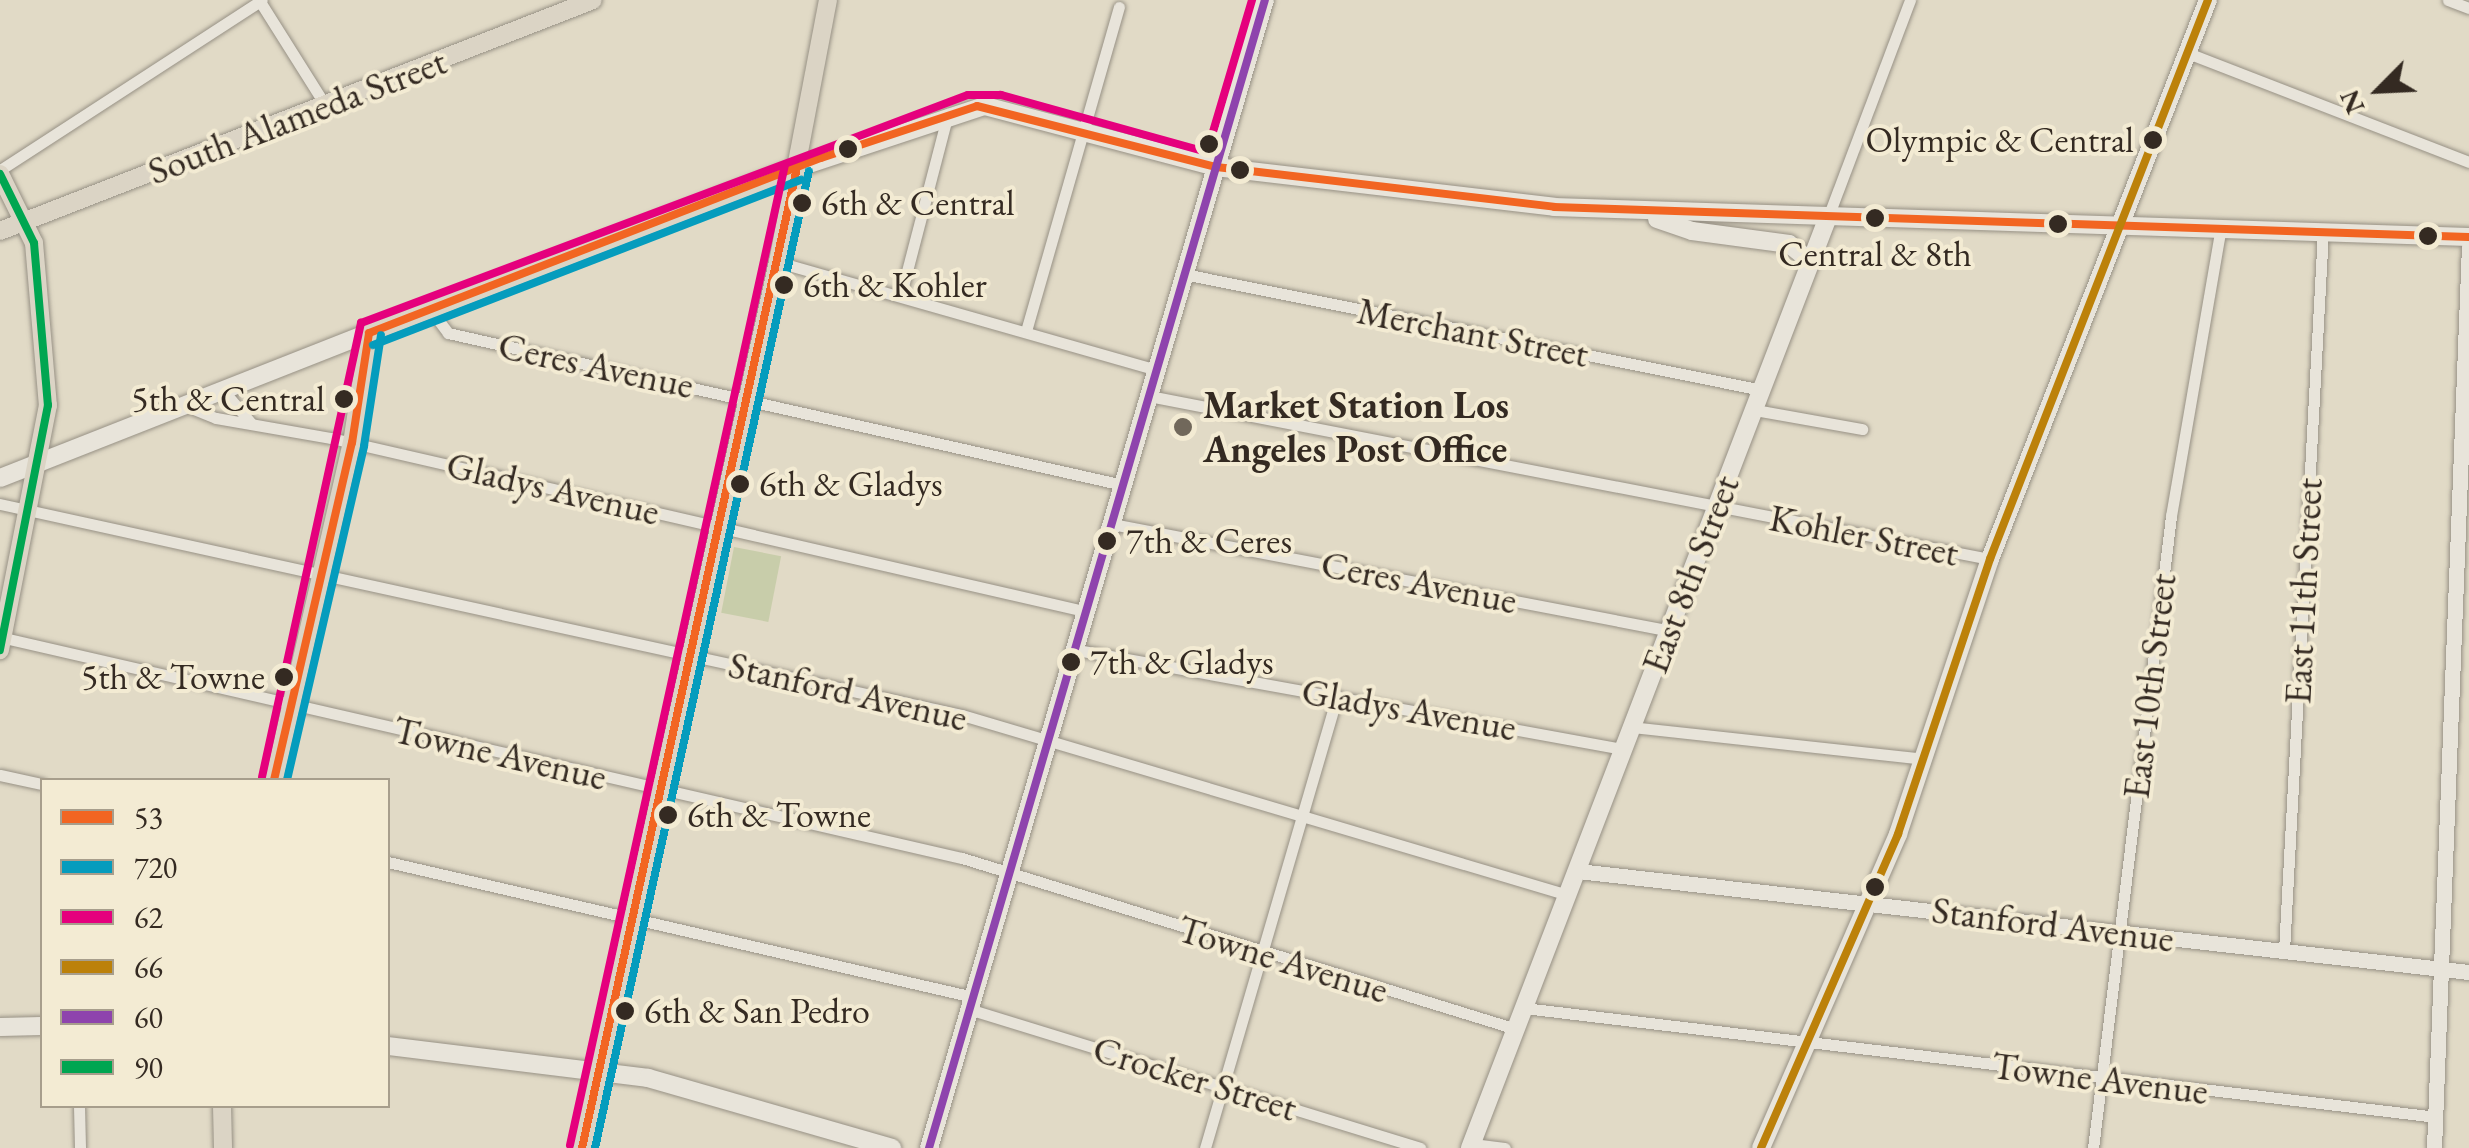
<!DOCTYPE html>
<style>
body{margin:0}
#map{position:relative;width:2469px;height:1148px;overflow:hidden;background:#e1dac6;font-family:"EB Garamond",serif}
div>[style]{position:absolute}
[style*='--x']{left:calc(var(--x)*1px);top:calc(var(--y)*1px);width:calc(var(--w)*1px);rotate:calc(var(--a)*1deg)}
.green>*{inset:0;background:#c8cdaa;transform-origin:0 0}
.roads{filter:drop-shadow(0 0 2px #979185) drop-shadow(0 0 2px #979185)}
.minor>*{height:11px;margin:-5.5px;padding:0 5.5px;transform-origin:5.5px;border-radius:5.5px;background:#e8e4da}
.tertiary>*{height:15px;margin:-7.5px;padding:0 7.5px;transform-origin:7.5px;border-radius:7.5px;background:#e8e4da}
.secondary>*{height:18px;margin:-9px;padding:0 9px;transform-origin:9px;border-radius:9px;background:#e8e4da}
.primary>*{height:18px;margin:-9px;padding:0 9px;transform-origin:9px;border-radius:9px;background:#dbd4c5}
.bus-1>*{height:8px;margin:-4px;padding:0 4px;transform-origin:4px;border-radius:4px;background:#f26522}
.bus-2>*{height:8px;margin:-4px;padding:0 4px;transform-origin:4px;border-radius:4px;background:#059cbd}
.bus-3>*{height:8px;margin:-4px;padding:0 4px;transform-origin:4px;border-radius:4px;background:#e5007d}
.bus-4>*{height:8px;margin:-4px;padding:0 4px;transform-origin:4px;border-radius:4px;background:#bc810a}
.bus-5>*{height:8px;margin:-4px;padding:0 4px;transform-origin:4px;border-radius:4px;background:#8e44ad}
.bus-6>*{height:8px;margin:-4px;padding:0 4px;transform-origin:4px;border-radius:4px;background:#00a651}
.dots>*{width:28px;height:28px;translate:-50% -50%;box-sizing:border-box;border:5px solid #f3ebd3;border-radius:50%}
span{translate:-50% -50%;white-space:nowrap;text-align:center;line-height:1.15;-webkit-text-stroke:8px #f3ebd3;paint-order:stroke}
.bus-label{font-size:36px;color:#342a22}
.right{translate:-100% -50%;text-align:right}
.left{translate:0 -50%;text-align:left}
.street-label{font-size:38px;color:#342a22}
.poi-label{font-size:38px;color:#342a22;font-weight:700}
.legend{position:absolute;left:40px;top:778px;width:350px;height:330px;box-sizing:border-box;background:#f3ebd3;border:2px solid #a79e8c;margin:0;padding:12px 18px;list-style:none;font-size:30px;color:#342a22}
.legend li{display:flex;align-items:center;gap:20px;height:50px}
.legend b{width:50px;border:2px solid #a79e8c}
.north{position:absolute;left:2329px;top:40px;width:100px;height:100px;-webkit-text-stroke:8px #f3ebd3;paint-order:stroke;rotate:246deg;font-size:28px;font-weight:700;line-height:40px;text-align:center;color:#342a22}
.north::after{content:'';display:block;margin:auto;width:35px;height:45px;background:#342a22;clip-path:polygon(50% 0,100% 100%,50% 72%,0 100%)}
</style>
<div id="map">
<div class="green">
<div style="left:734px;top:547px;width:48px;height:67px;rotate:11deg"></div>
</div>
<div class="roads">
<div class="minor">
<div style="--x:259;--y:0;--w:124;--a:57.8"></div>
<div style="--x:2448;--y:0;--w:22;--a:21"></div>
<div style="--x:2188;--y:53;--w:301;--a:21.2"></div>
<div style="--x:0;--y:170;--w:312;--a:-33"></div>
<div style="--x:1828;--y:217;--w:232;--a:-69.3"></div>
<div style="--x:778;--y:262;--w:394;--a:15.9"></div>
<div style="--x:1184;--y:274;--w:590;--a:11.35"></div>
<div style="--x:901;--y:294;--w:186;--a:-75.4"></div>
<div style="--x:430;--y:309;--w:30;--a:53"></div>
<div style="--x:448;--y:333;--w:692;--a:12.69"></div>
<div style="--x:1026;--y:331;--w:337;--a:-74"></div>
<div style="--x:222;--y:389;--w:45;--a:49.5"></div>
<div style="--x:1149;--y:396;--w:857;--a:10.97"></div>
<div style="--x:186;--y:406;--w:32;--a:22"></div>
<div style="--x:216;--y:418;--w:117;--a:9.9"></div>
<div style="--x:331;--y:438;--w:777;--a:12.94"></div>
<div style="--x:1755;--y:410;--w:109;--a:10.1"></div>
<div style="--x:0;--y:504;--w:985;--a:12.37"></div>
<div style="--x:962;--y:715;--w:632;--a:16.54"></div>
<div style="--x:1112;--y:524;--w:564;--a:10.83"></div>
<div style="--x:0;--y:637;--w:987;--a:12.94"></div>
<div style="--x:962;--y:858;--w:580;--a:17.15"></div>
<div style="--x:1077;--y:650;--w:555;--a:10.28"></div>
<div style="--x:1631;--y:727;--w:295;--a:6.2"></div>
<div style="--x:0;--y:775;--w:43;--a:12.1"></div>
<div style="--x:388;--y:862;--w:600;--a:12.99"></div>
<div style="--x:2284;--y:951;--w:721;--a:-86.9"></div>
<div style="--x:1524;--y:1008;--w:919;--a:6.81"></div>
<div style="--x:969;--y:1009;--w:472;--a:17.1"></div>
<div style="--x:79;--y:1106;--w:42;--a:88.6"></div>
<div style="--x:1472;--y:1144;--w:33;--a:7"></div>
<div style="--x:1205;--y:1148;--w:471;--a:-73.7"></div>
<div style="--x:2093;--y:1148;--w:637;--a:-82.96"></div>
<div style="--x:2171;--y:516;--w:293;--a:-80.2"></div>
</div>
<div class="tertiary">
<div style="--x:1578;--y:871;--w:897;--a:6.47"></div>
<div style="--x:2434;--y:1148;--w:902;--a:-87.78"></div>
</div>
<div class="secondary">
<div style="--x:797;--y:168;--w:198;--a:-18.3"></div>
<div style="--x:985;--y:106;--w:239;--a:14.8"></div>
<div style="--x:1216;--y:167;--w:340;--a:6.7"></div>
<div style="--x:1554;--y:207;--w:915;--a:1.88"></div>
<div style="--x:1657;--y:219;--w:37;--a:19"></div>
<div style="--x:1692;--y:231;--w:98;--a:7.6"></div>
<div style="--x:1789;--y:244;--w:28;--a:39"></div>
<div style="--x:0;--y:478;--w:396;--a:-21.5"></div>
<div style="--x:0;--y:1027;--w:42;--a:-1.4"></div>
<div style="--x:388;--y:1046;--w:262;--a:7"></div>
<div style="--x:648;--y:1078;--w:254;--a:16"></div>
<div style="--x:929;--y:1148;--w:1196;--a:-73.69"></div>
<div style="--x:1470;--y:1148;--w:997;--a:-68.97"></div>
<div style="--x:1761;--y:1148;--w:343;--a:-66.4"></div>
<div style="--x:1898;--y:834;--w:290;--a:-71.5"></div>
<div style="--x:1990;--y:559;--w:600;--a:-68.7"></div>
</div>
<div class="primary">
<div style="--x:0;--y:174;--w:77;--a:63.8"></div>
<div style="--x:34;--y:243;--w:163;--a:85.1"></div>
<div style="--x:48;--y:405;--w:250;--a:101.1"></div>
<div style="--x:0;--y:231;--w:636;--a:-21.28"></div>
<div style="--x:274;--y:780;--w:346;--a:-77"></div>
<div style="--x:352;--y:443;--w:111;--a:-81.2"></div>
<div style="--x:369;--y:333;--w:459;--a:-21.1"></div>
<div style="--x:222;--y:1106;--w:42;--a:88.6"></div>
<div style="--x:582;--y:1148;--w:907;--a:-77.53"></div>
<div style="--x:778;--y:262;--w:267;--a:-79.2"></div>
</div>
</div>
<div class="bus-1">
<div style="--x:369;--y:333;--w:485;--a:-21.2"></div>
<div style="--x:821;--y:158;--w:164;--a:-18.4"></div>
<div style="--x:977;--y:106;--w:247;--a:14.3"></div>
<div style="--x:1216;--y:167;--w:340;--a:6.7"></div>
<div style="--x:1554;--y:207;--w:915;--a:1.88"></div>
<div style="--x:274;--y:780;--w:346;--a:-77"></div>
<div style="--x:352;--y:443;--w:111;--a:-81.2"></div>
<div style="--x:582;--y:1148;--w:1003;--a:-77.63"></div>
</div>
<div class="bus-2">
<div style="--x:373;--y:345;--w:459;--a:-21.1"></div>
<div style="--x:287;--y:780;--w:343;--a:-77"></div>
<div style="--x:364;--y:446;--w:112;--a:-81.3"></div>
<div style="--x:595;--y:1148;--w:1000;--a:-77.65"></div>
</div>
<div class="bus-3">
<div style="--x:262;--y:777;--w:465;--a:-77.7"></div>
<div style="--x:361;--y:323;--w:648;--a:-20.59"></div>
<div style="--x:968;--y:95;--w:33;--a:0"></div>
<div style="--x:1001;--y:95;--w:214;--a:15.5"></div>
<div style="--x:1207;--y:152;--w:159;--a:-73.5"></div>
<div style="--x:570;--y:1145;--w:1003;--a:-77.63"></div>
</div>
<div class="bus-4">
<div style="--x:1761;--y:1148;--w:343;--a:-66.4"></div>
<div style="--x:1898;--y:834;--w:290;--a:-71.5"></div>
<div style="--x:1990;--y:559;--w:600;--a:-68.7"></div>
</div>
<div class="bus-5">
<div style="--x:929;--y:1148;--w:1196;--a:-73.69"></div>
</div>
<div class="bus-6">
<div style="--x:0;--y:174;--w:77;--a:63.8"></div>
<div style="--x:34;--y:243;--w:163;--a:85.1"></div>
<div style="--x:48;--y:405;--w:250;--a:101.1"></div>
</div>
<div class="dots">
<div style="left:2153px;top:140px;background:#342a22"></div>
<div style="left:1209px;top:144px;background:#342a22"></div>
<div style="left:848px;top:149px;background:#342a22"></div>
<div style="left:1240px;top:170px;background:#342a22"></div>
<div style="left:802px;top:203px;background:#342a22"></div>
<div style="left:1875px;top:218px;background:#342a22"></div>
<div style="left:2058px;top:224px;background:#342a22"></div>
<div style="left:2428px;top:236px;background:#342a22"></div>
<div style="left:784px;top:285px;background:#342a22"></div>
<div style="left:344px;top:399px;background:#342a22"></div>
<div style="left:1183px;top:427px;background:#71685b"></div>
<div style="left:740px;top:484px;background:#342a22"></div>
<div style="left:1107px;top:541px;background:#342a22"></div>
<div style="left:1071px;top:662px;background:#342a22"></div>
<div style="left:284px;top:677px;background:#342a22"></div>
<div style="left:668px;top:815px;background:#342a22"></div>
<div style="left:1875px;top:887px;background:#342a22"></div>
<div style="left:625px;top:1011px;background:#342a22"></div>
</div>
<div class="bus-label">
<span class="right" style="left:2134px;top:140px">Olympic &amp; Central</span>
<span class="left" style="left:821px;top:203px">6th &amp; Central</span>
<span style="left:1875px;top:254px">Central &amp; 8th</span>
<span class="left" style="left:803px;top:285px">6th &amp; Kohler</span>
<span class="right" style="left:325px;top:399px">5th &amp; Central</span>
<span class="left" style="left:759px;top:484px">6th &amp; Gladys</span>
<span class="left" style="left:1126px;top:541px">7th &amp; Ceres</span>
<span class="left" style="left:1090px;top:662px">7th &amp; Gladys</span>
<span class="right" style="left:265px;top:677px">5th &amp; Towne</span>
<span class="left" style="left:687px;top:815px">6th &amp; Towne</span>
<span class="left" style="left:644px;top:1011px">6th &amp; San Pedro</span>
</div>
<div class="street-label">
<span style="left:297px;top:116px;rotate:-21deg">South Alameda Street</span>
<span style="left:1473px;top:332px;rotate:11deg">Merchant Street</span>
<span style="left:596px;top:365px;rotate:12deg">Ceres Avenue</span>
<span style="left:553px;top:488px;rotate:13deg">Gladys Avenue</span>
<span style="left:1864px;top:535px;rotate:11deg">Kohler Street</span>
<span style="left:1690px;top:574px;rotate:-69deg">East 8th Street</span>
<span style="left:1419px;top:582px;rotate:11deg">Ceres Avenue</span>
<span style="left:2303px;top:591px;rotate:-87deg">East 11th Street</span>
<span style="left:2149px;top:686px;rotate:-83deg">East 10th Street</span>
<span style="left:848px;top:691px;rotate:13deg">Stanford Avenue</span>
<span style="left:1409px;top:709px;rotate:10deg">Gladys Avenue</span>
<span style="left:500px;top:753px;rotate:13deg">Towne Avenue</span>
<span style="left:2053px;top:924px;rotate:7deg">Stanford Avenue</span>
<span style="left:1283px;top:959px;rotate:17deg">Towne Avenue</span>
<span style="left:1195px;top:1078px;rotate:17deg">Crocker Street</span>
<span style="left:2100px;top:1078px;rotate:7deg">Towne Avenue</span>
</div>
<div class="poi-label">
<span class="left" style="left:1203px;top:427px">Market Station Los<br>Angeles Post Office</span>
</div>
<ul class="legend">
<li><b style="height:12px;background:#f26522"></b>53</li>
<li><b style="height:12px;background:#059cbd"></b>720</li>
<li><b style="height:12px;background:#e5007d"></b>62</li>
<li><b style="height:12px;background:#bc810a"></b>66</li>
<li><b style="height:12px;background:#8e44ad"></b>60</li>
<li><b style="height:12px;background:#00a651"></b>90</li>
</ul>
<div class="north">N</div>
</div>
